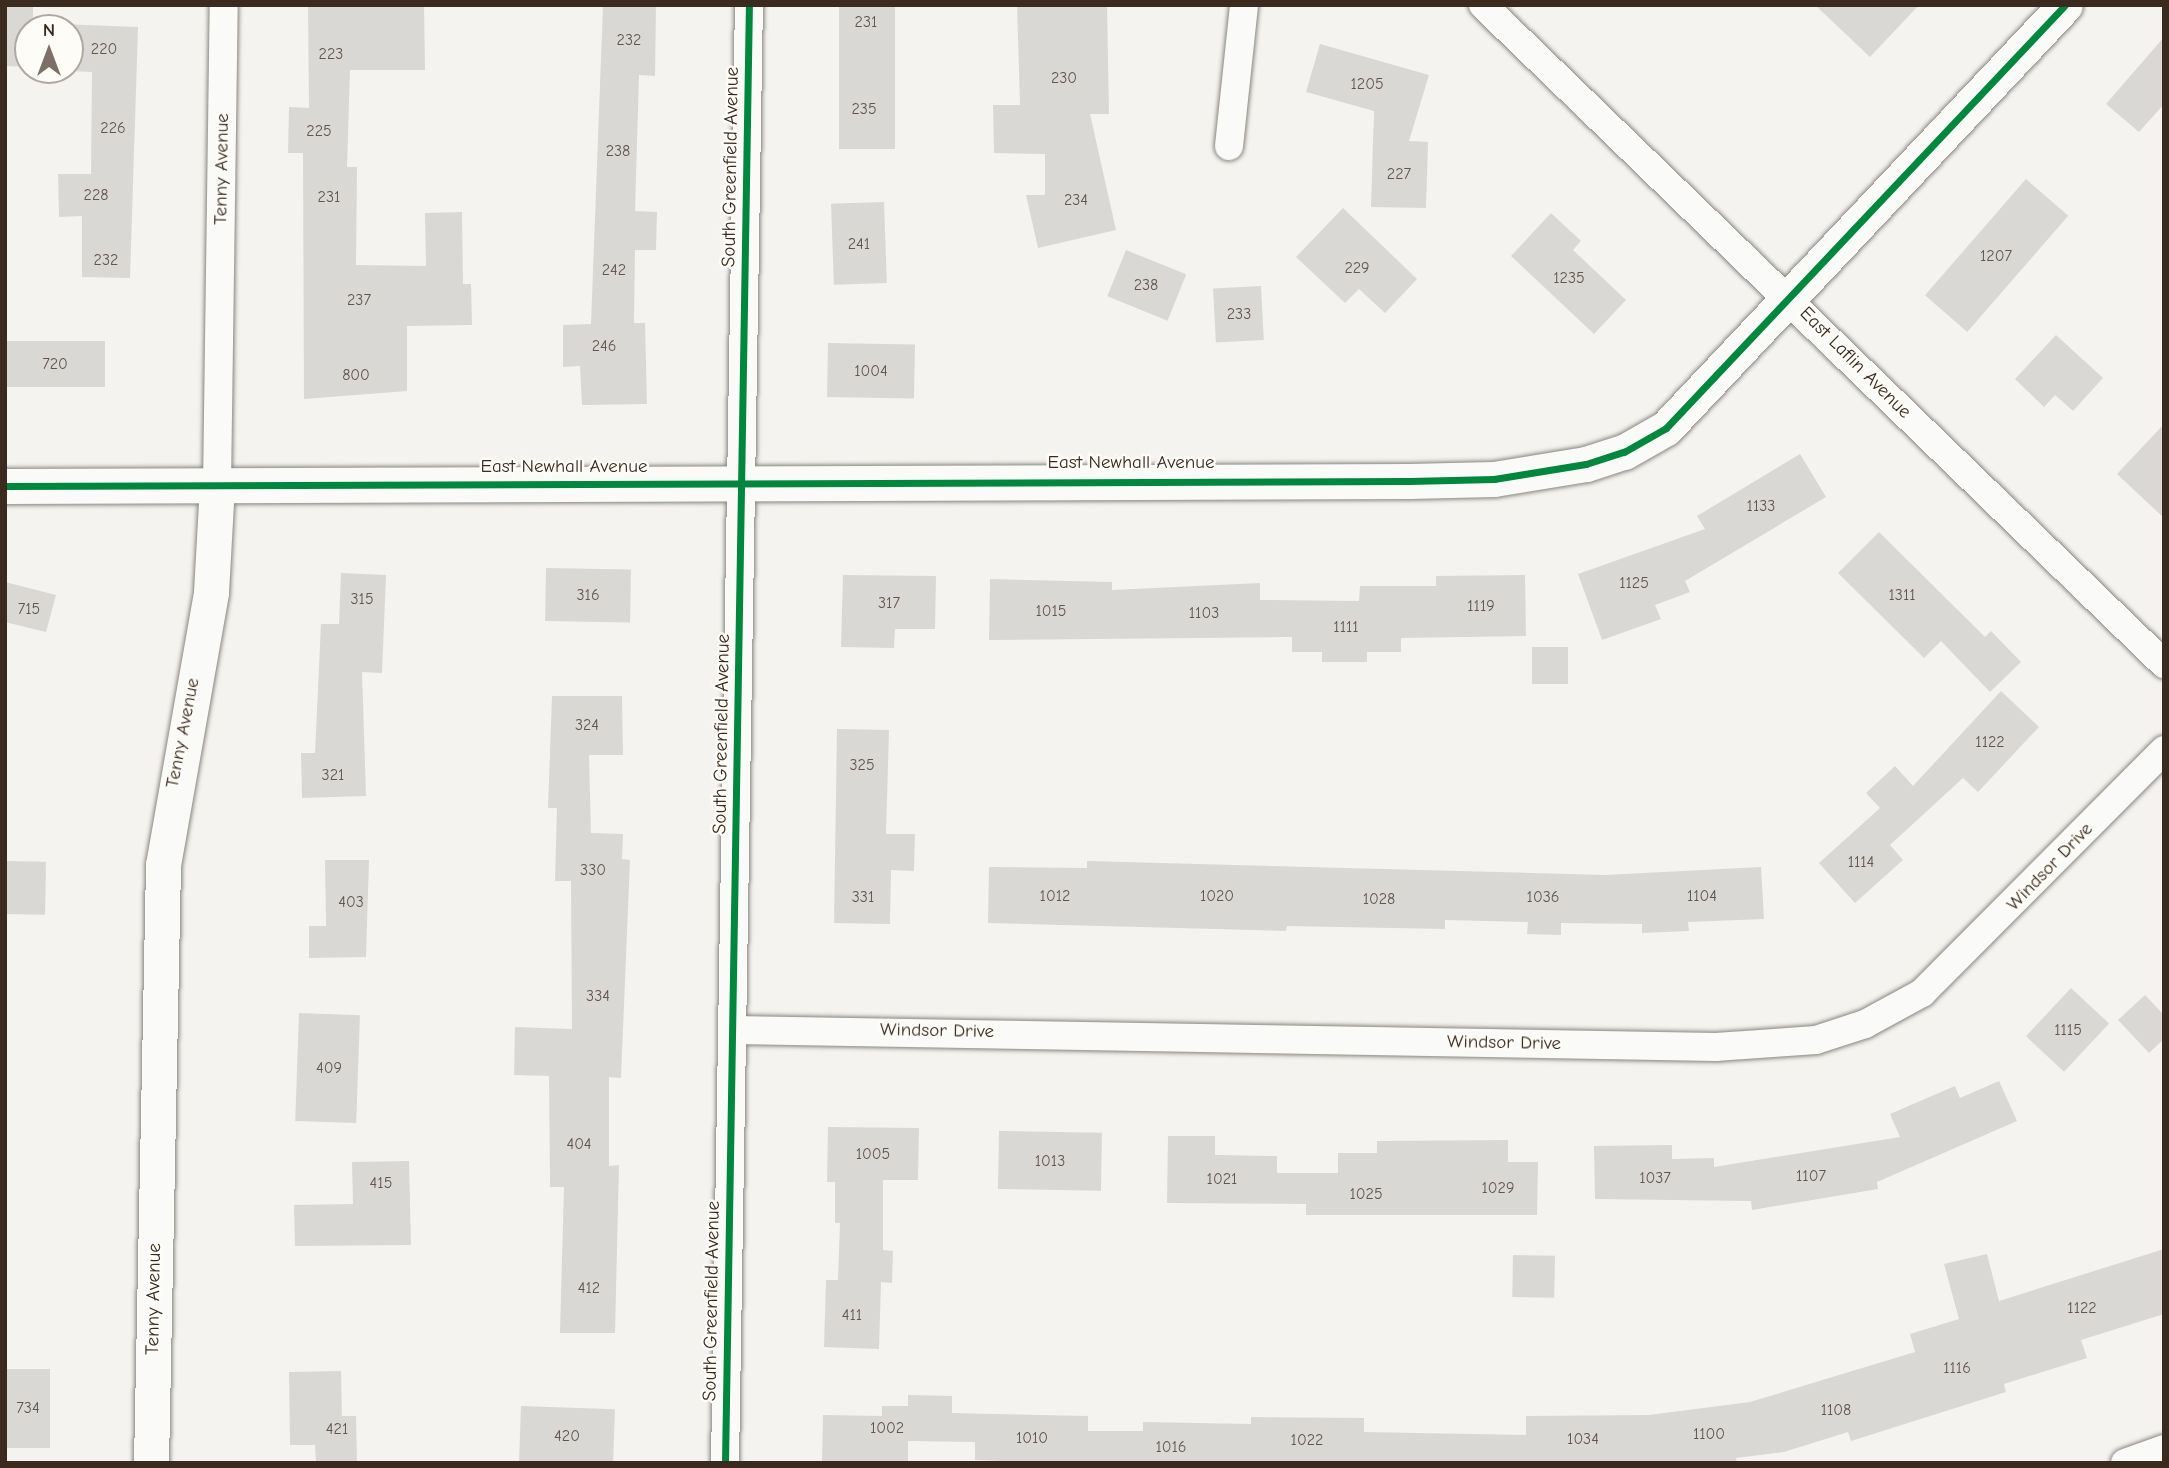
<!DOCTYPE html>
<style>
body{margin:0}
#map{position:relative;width:2169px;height:1468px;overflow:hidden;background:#f4f3ef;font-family:"Comic Neue",sans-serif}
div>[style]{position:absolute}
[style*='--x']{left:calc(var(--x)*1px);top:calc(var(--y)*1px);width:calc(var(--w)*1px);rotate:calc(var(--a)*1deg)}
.building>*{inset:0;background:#d9d8d5;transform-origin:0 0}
.roads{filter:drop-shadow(0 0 2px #898681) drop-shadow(0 0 2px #898681)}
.minor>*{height:28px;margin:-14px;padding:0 14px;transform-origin:14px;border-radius:14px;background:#fafaf8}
.tertiary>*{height:35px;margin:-17.5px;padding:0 17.5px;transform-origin:17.5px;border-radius:17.5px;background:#fafaf8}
.cycleway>*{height:7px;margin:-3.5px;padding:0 3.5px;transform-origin:3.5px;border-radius:3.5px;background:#00873e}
span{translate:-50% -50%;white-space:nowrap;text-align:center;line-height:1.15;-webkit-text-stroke:5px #fdfcf7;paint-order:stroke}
.number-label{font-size:16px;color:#62564c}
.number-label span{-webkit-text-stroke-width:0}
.street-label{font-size:19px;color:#3b2a1e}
.frame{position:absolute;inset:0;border:7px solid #3b2a1e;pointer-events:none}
.north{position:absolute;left:14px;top:14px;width:70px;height:70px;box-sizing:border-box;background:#fdfcf7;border:2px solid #afa8a0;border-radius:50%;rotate:0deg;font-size:19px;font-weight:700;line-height:28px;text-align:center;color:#3b2a1e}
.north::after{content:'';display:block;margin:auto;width:24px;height:32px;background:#7c7067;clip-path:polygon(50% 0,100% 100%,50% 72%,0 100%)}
</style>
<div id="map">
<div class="building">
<div style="clip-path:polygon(5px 5px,33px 5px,33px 23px,138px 27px,130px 278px,82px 277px,82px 216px,59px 217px,58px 174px,91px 174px,92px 72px,69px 71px,70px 28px,28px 28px,28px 67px,5px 66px)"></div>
<div style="clip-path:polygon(308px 5px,424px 5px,425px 70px,350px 70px,347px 167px,357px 167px,356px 265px,426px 266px,425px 213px,462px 212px,463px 284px,471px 284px,472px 325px,407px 326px,407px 391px,304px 399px,303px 153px,288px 153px,289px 107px,309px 108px)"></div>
<div style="clip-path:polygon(603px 5px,656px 5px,655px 76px,639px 75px,635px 211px,657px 212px,656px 250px,635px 250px,634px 323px,645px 323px,647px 404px,582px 405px,580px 366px,563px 367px,563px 325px,591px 324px)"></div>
<div style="left:839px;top:5px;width:56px;height:144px"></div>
<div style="clip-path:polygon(1017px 5px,1107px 5px,1109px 114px,1090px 114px,1116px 230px,1038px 248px,1026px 195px,1045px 195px,1045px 154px,994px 153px,993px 105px,1020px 105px)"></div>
<div style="clip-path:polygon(1815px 5px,1919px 5px,1870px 57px)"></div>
<div style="clip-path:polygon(2164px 37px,2164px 104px,2139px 132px,2106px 104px)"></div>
<div style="clip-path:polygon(1320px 44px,1429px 75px,1409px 141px,1428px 142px,1426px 208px,1371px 207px,1374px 111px,1306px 92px)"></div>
<div style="left:2026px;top:179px;width:56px;height:154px;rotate:41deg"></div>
<div style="left:884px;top:202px;width:81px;height:53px;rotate:88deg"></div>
<div style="clip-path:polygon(1343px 208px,1417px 279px,1385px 313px,1359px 289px,1345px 303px,1296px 257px)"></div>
<div style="clip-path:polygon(1551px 213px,1581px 241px,1573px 250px,1626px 300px,1594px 334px,1511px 256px)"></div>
<div style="left:1126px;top:250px;width:65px;height:50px;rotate:22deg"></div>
<div style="left:1261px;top:286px;width:54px;height:48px;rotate:87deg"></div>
<div style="clip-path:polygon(2056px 335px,2103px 378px,2073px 411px,2055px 395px,2044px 407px,2015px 379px)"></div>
<div style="left:105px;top:341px;width:46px;height:100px;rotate:90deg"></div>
<div style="left:828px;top:343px;width:87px;height:54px;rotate:1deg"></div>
<div style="clip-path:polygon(2164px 424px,2164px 518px,2117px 474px)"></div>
<div style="clip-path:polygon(1800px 454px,1826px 497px,1685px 581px,1690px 592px,1655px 605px,1661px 619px,1602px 640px,1578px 574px,1705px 529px,1697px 516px)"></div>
<div style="clip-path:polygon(1879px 532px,1985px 637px,1991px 631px,2021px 662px,1990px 692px,1941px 641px,1924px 658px,1838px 573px)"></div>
<div style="left:546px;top:568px;width:85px;height:53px;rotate:1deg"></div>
<div style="clip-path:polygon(341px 573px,386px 575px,382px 673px,362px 672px,366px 796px,302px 798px,301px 753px,315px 753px,321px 624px,339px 624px)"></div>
<div style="clip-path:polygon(843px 575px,936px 576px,935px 629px,895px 629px,894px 648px,841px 647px)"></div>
<div style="clip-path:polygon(1525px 575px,1526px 636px,1401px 638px,1401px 652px,1367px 652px,1367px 662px,1322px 662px,1322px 652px,1292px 652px,1292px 637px,989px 640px,990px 579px,1112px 582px,1112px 590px,1260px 583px,1260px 600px,1359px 601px,1360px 586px,1436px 586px,1436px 576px)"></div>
<div style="clip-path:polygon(5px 582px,56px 595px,46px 632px,5px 622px)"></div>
<div style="left:1532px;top:647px;width:36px;height:37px"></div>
<div style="clip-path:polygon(2001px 691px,2039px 727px,1978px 792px,1963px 778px,1890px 845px,1903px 860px,1855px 903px,1819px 863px,1880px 808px,1866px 793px,1895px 766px,1913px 786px)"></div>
<div style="clip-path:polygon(552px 696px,622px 696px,623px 755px,589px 755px,591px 833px,623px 834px,622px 859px,630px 860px,621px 1078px,609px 1077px,609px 1166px,619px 1165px,615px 1333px,560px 1333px,564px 1187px,550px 1187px,549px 1076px,514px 1075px,515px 1027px,572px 1029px,571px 881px,555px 881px,557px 808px,548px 808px)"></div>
<div style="clip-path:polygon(837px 729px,889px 730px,886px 834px,915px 834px,914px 871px,891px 870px,890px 924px,834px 923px)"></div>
<div style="clip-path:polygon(325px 860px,369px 860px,366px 957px,309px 958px,309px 926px,326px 926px)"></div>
<div style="left:5px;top:861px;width:41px;height:53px;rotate:1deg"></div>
<div style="clip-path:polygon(1087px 861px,1605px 875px,1761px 867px,1764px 919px,1688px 922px,1689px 931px,1642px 933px,1642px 924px,1561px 923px,1561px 935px,1527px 934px,1528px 922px,1445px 920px,1445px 929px,1287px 926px,1286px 931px,988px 923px,989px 867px,1087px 868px)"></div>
<div style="left:2071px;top:988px;width:52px;height:66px;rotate:43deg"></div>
<div style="clip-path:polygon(2145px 995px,2164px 1015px,2164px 1039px,2149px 1053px,2118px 1020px)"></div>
<div style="left:299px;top:1013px;width:61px;height:108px;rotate:2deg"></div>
<div style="clip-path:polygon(1999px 1081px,2017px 1121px,1877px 1182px,1878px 1189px,1752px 1210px,1751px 1201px,1595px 1199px,1594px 1146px,1672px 1145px,1672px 1159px,1714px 1158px,1714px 1167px,1900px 1137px,1890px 1114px,1955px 1086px,1960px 1098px)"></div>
<div style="clip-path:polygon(828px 1127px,919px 1128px,918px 1180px,883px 1180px,883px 1250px,893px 1251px,892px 1283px,881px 1282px,879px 1349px,824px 1347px,826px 1280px,838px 1280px,840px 1223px,835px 1223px,835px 1182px,827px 1182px)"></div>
<div style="left:999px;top:1131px;width:103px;height:58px;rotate:1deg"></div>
<div style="clip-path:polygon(1168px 1136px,1215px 1136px,1215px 1155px,1277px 1156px,1277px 1173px,1338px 1173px,1338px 1153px,1377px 1153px,1377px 1141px,1508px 1140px,1508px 1162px,1538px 1162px,1537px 1215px,1306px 1215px,1306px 1204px,1167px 1203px)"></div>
<div style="clip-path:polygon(409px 1161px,411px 1245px,295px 1246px,294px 1205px,353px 1204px,352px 1162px)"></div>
<div style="clip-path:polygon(2164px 1249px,2164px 1314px,2081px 1340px,2087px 1358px,2004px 1384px,2006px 1392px,1851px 1441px,1848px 1432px,1784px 1452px,1736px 1458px,1737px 1463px,1048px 1463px,975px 1460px,975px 1442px,908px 1441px,908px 1463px,822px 1463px,823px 1415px,882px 1416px,882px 1406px,908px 1406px,908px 1395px,952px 1396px,952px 1413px,1088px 1416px,1088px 1431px,1143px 1431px,1143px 1422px,1251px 1424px,1251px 1417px,1364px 1418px,1364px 1432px,1526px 1435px,1526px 1416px,1649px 1415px,1750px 1402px,1915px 1352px,1910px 1334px,1959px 1319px,1944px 1264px,1987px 1254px,1999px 1301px)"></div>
<div style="left:1513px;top:1255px;width:42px;height:42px;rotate:1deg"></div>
<div style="left:5px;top:1369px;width:45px;height:79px"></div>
<div style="clip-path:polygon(341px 1371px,342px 1416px,356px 1416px,357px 1463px,316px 1463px,315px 1445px,290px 1445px,289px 1372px)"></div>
<div style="left:521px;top:1406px;width:94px;height:57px;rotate:2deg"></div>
</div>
<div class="roads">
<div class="minor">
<div style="--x:1483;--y:5;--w:948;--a:44.06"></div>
<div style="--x:1229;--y:146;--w:142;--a:-83.9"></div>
<div style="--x:217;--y:486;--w:481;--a:-89.2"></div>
<div style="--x:733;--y:1030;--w:983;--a:0.99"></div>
<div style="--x:1716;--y:1047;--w:100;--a:-4"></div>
<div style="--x:1816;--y:1040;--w:52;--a:-18.1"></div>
<div style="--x:1865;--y:1024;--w:65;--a:-28.5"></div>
<div style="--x:1922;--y:993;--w:343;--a:-45.1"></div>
<div style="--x:725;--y:1463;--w:1458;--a:-89.06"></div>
<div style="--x:2125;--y:1463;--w:41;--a:-19.7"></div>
</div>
<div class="tertiary">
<div style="--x:5;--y:486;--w:1404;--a:-0.2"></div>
<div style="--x:1409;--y:481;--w:85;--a:-1.3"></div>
<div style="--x:1494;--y:479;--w:93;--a:-9.3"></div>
<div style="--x:1586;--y:464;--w:40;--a:-18"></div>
<div style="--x:1624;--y:452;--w:48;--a:-29.7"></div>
<div style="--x:1666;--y:428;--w:581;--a:-46.67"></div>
<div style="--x:151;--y:1463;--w:598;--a:-88.85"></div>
<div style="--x:163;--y:865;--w:277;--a:-80"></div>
<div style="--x:211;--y:592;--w:106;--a:-86.8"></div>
</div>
</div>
<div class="cycleway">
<div style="--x:5;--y:486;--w:1404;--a:-0.2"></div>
<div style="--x:1409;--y:481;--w:85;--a:-1.3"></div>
<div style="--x:1494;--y:479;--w:93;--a:-9.3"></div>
<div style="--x:1586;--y:464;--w:40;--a:-18"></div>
<div style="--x:1624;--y:452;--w:48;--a:-29.7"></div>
<div style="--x:1666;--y:428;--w:581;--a:-46.67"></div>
<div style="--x:725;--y:1463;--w:1458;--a:-89.06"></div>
</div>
<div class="number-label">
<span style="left:866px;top:22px">231</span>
<span style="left:629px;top:40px">232</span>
<span style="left:104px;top:49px">220</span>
<span style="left:331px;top:54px">223</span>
<span style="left:1064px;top:78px">230</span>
<span style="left:1367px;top:84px">1205</span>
<span style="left:864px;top:109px">235</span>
<span style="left:113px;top:128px">226</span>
<span style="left:319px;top:131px">225</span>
<span style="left:618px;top:151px">238</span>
<span style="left:1399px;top:174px">227</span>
<span style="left:96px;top:195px">228</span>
<span style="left:329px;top:197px">231</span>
<span style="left:1076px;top:200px">234</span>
<span style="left:859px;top:244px">241</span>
<span style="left:1996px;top:256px">1207</span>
<span style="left:106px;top:260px">232</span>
<span style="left:1357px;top:268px">229</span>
<span style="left:614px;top:270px">242</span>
<span style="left:1569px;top:278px">1235</span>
<span style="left:1146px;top:285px">238</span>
<span style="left:359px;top:300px">237</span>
<span style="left:1239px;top:314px">233</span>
<span style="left:604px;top:346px">246</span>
<span style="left:55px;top:364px">720</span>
<span style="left:871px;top:371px">1004</span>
<span style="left:356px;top:375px">800</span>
<span style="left:1761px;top:506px">1133</span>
<span style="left:1634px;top:583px">1125</span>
<span style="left:588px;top:595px">316</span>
<span style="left:1902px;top:595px">1311</span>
<span style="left:362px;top:599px">315</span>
<span style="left:889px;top:603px">317</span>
<span style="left:1481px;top:606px">1119</span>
<span style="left:29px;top:609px">715</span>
<span style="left:1051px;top:611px">1015</span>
<span style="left:1204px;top:613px">1103</span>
<span style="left:1346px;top:627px">1111</span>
<span style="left:587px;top:725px">324</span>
<span style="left:1990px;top:742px">1122</span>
<span style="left:862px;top:765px">325</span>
<span style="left:333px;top:775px">321</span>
<span style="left:1861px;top:862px">1114</span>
<span style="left:593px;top:870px">330</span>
<span style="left:1055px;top:896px">1012</span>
<span style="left:1217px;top:896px">1020</span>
<span style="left:1702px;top:896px">1104</span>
<span style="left:863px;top:897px">331</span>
<span style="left:1543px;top:897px">1036</span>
<span style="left:1379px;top:899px">1028</span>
<span style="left:351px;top:902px">403</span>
<span style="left:598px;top:996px">334</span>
<span style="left:2068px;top:1030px">1115</span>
<span style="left:329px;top:1068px">409</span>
<span style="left:579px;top:1144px">404</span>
<span style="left:873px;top:1154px">1005</span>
<span style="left:1050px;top:1161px">1013</span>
<span style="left:1811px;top:1176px">1107</span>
<span style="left:1655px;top:1178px">1037</span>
<span style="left:1222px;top:1179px">1021</span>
<span style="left:381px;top:1183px">415</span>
<span style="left:1498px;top:1188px">1029</span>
<span style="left:1366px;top:1194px">1025</span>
<span style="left:589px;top:1288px">412</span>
<span style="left:2082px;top:1308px">1122</span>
<span style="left:852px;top:1315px">411</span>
<span style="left:1957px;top:1368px">1116</span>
<span style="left:28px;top:1408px">734</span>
<span style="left:1836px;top:1410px">1108</span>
<span style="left:887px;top:1428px">1002</span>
<span style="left:337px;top:1429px">421</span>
<span style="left:1709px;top:1434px">1100</span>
<span style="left:567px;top:1436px">420</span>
<span style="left:1032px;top:1438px">1010</span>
<span style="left:1583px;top:1439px">1034</span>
<span style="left:1307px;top:1440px">1022</span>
<span style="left:1171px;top:1447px">1016</span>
</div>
<div class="street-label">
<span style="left:731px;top:167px;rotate:-89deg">South Greenfield Avenue</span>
<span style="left:222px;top:169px;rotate:-89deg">Tenny Avenue</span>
<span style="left:1855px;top:363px;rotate:45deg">East Laflin Avenue</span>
<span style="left:1131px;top:463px">East Newhall Avenue</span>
<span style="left:564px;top:467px">East Newhall Avenue</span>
<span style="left:183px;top:733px;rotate:-79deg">Tenny Avenue</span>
<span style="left:722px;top:734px;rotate:-89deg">South Greenfield Avenue</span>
<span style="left:2050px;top:867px;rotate:-46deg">Windsor Drive</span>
<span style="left:937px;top:1031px;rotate:1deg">Windsor Drive</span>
<span style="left:1504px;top:1043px;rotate:1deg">Windsor Drive</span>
<span style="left:154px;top:1299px;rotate:-89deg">Tenny Avenue</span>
<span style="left:712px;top:1301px;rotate:-89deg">South Greenfield Avenue</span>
</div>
<div class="frame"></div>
<div class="north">N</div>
</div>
